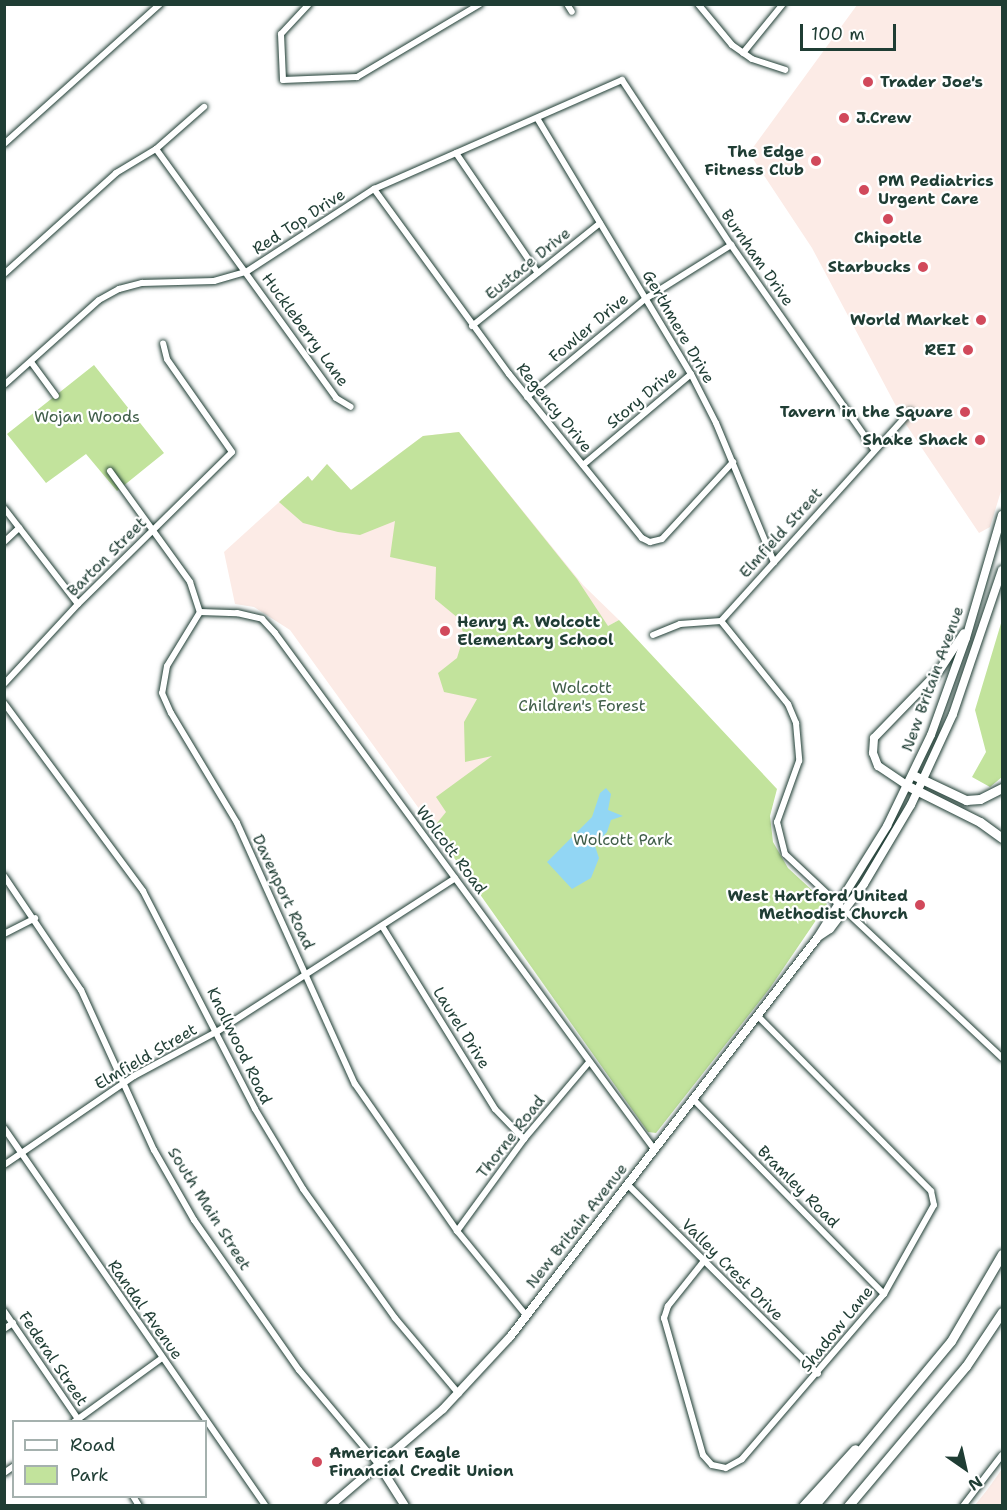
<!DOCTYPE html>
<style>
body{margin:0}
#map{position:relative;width:1007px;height:1510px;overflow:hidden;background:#fff;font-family:"Shantell Sans",sans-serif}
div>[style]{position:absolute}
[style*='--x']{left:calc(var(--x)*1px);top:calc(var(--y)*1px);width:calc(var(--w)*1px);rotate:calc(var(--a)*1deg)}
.built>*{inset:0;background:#fcebe6}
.green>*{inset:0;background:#c2e39c}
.water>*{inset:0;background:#92d6f4}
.roads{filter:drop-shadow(0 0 2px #1f3d34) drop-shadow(0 0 2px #1f3d34)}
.minor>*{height:6px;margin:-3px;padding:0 3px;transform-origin:3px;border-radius:3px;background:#fff}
.major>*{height:8px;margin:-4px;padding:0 4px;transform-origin:4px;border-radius:4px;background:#fff}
.highway>*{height:9px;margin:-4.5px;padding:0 4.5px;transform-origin:4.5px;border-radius:4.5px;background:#fff}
.dots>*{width:16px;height:16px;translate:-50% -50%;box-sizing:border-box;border:3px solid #fff;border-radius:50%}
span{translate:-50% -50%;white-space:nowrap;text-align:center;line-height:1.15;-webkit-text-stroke:4.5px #fff;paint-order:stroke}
.poi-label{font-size:16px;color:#1f3d34;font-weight:700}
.left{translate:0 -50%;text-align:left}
.right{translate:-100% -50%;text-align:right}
.street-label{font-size:16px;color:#1f3d34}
.park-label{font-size:16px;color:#405e49}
.frame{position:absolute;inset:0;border:6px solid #1f3d34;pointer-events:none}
.legend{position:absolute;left:12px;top:1420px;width:195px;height:78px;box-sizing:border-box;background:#fff;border:2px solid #a5b1ae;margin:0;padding:8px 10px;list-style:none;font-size:18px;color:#1f3d34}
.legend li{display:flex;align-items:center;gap:12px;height:30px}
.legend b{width:30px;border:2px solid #a5b1ae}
.north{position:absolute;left:935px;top:1438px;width:60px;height:60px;-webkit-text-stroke:4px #fff;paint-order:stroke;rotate:146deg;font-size:16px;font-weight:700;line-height:24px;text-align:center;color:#1f3d34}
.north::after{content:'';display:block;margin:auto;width:21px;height:27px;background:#1f3d34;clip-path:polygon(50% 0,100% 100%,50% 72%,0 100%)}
.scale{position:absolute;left:800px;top:24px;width:96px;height:27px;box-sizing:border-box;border:3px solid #1f3d34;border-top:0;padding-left:8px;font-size:18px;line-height:21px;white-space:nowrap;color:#1f3d34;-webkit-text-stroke:4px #fff;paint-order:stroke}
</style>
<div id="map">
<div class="built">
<div style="clip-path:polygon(857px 5px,1002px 5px,1002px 488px,990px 527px,979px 533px,905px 423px,812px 248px,749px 153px)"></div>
<div style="clip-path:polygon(459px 432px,583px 585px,619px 620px,551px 658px,512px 737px,433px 828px,290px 630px,254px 607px,235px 604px,224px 552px,308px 476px,312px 481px,327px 464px,351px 490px,423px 436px)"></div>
<div style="clip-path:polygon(1002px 1469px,1002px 1505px,975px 1505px,987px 1490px)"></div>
</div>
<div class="green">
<div style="clip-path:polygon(94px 365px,164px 453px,117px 491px,86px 454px,46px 483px,7px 434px)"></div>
<div style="clip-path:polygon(459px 432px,577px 579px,608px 626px,619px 620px,777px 789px,770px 816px,773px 842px,788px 868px,827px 904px,770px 988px,656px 1133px,648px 1132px,433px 828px,446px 812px,436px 797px,492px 756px,465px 762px,464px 722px,477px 699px,444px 692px,438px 673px,457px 658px,464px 635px,458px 618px,435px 599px,436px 567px,390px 557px,395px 521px,360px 535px,338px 532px,303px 523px,279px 502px,308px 476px,312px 481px,327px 464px,351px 490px,423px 436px)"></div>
<div style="clip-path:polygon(1002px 620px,1002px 777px,990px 787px,972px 777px,986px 752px,975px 710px)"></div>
</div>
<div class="water">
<div style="clip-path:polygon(606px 788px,611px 794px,608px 810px,623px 816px,611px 820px,607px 832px,595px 846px,599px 858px,591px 878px,572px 889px,547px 862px,592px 817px,600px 793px)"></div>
</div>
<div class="roads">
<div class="minor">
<div style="--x:309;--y:4;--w:41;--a:133"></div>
<div style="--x:281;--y:34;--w:46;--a:87.5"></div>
<div style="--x:283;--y:80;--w:74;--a:-2.3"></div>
<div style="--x:357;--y:77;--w:143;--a:-30.7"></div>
<div style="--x:567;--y:4;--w:9;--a:58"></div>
<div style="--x:698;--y:4;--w:53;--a:50.3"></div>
<div style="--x:732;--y:45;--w:24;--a:35"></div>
<div style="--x:752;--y:59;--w:35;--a:18"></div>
<div style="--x:743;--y:53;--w:63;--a:-50.8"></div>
<div style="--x:537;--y:118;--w:299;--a:59"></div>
<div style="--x:691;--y:374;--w:55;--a:63"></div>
<div style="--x:716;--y:423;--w:151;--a:67.4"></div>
<div style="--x:4;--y:144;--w:210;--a:-41.9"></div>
<div style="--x:156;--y:149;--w:307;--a:54.1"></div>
<div style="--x:336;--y:398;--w:17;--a:31"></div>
<div style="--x:456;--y:153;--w:145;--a:55.7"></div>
<div style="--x:374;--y:189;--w:229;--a:53.9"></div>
<div style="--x:509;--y:374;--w:211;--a:51"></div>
<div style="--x:642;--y:538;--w:9;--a:27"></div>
<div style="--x:650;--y:542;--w:12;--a:-14"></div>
<div style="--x:662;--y:539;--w:105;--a:-47.3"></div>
<div style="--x:4;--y:274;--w:151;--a:-42"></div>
<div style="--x:116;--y:173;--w:47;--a:-31"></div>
<div style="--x:156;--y:149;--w:64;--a:-41.2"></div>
<div style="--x:472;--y:326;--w:164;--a:-38.8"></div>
<div style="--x:31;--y:362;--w:42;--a:53.7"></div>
<div style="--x:4;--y:385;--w:127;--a:-41.8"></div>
<div style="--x:99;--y:300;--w:23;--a:-29"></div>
<div style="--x:119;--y:289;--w:24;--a:-15"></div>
<div style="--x:142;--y:283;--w:72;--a:-1.6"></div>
<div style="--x:214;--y:281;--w:33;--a:-16"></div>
<div style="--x:246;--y:272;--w:153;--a:-33"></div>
<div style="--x:374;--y:189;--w:271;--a:-23.7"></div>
<div style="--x:622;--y:80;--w:198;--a:56.6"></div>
<div style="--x:731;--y:245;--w:249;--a:55"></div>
<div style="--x:527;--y:397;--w:153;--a:-39.7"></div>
<div style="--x:645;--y:299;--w:102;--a:-32.1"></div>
<div style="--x:583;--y:465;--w:141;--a:-40.1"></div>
<div style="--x:110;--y:471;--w:137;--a:54.2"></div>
<div style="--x:190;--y:582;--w:32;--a:72"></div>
<div style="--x:200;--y:612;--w:63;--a:121.4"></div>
<div style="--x:167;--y:666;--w:27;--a:100"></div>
<div style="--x:162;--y:693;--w:22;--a:66"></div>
<div style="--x:171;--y:713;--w:128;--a:59"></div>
<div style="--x:237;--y:823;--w:286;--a:65.7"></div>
<div style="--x:355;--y:1084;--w:179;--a:55.2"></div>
<div style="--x:457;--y:1231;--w:109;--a:50.6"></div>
<div style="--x:4;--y:508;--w:121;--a:52.4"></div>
<div style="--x:4;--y:542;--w:21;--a:-43"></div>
<div style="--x:200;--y:612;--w:37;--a:2"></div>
<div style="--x:237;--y:613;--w:26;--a:13"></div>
<div style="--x:262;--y:619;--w:19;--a:47"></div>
<div style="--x:275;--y:633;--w:640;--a:53.7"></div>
<div style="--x:721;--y:621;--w:107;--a:51.1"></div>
<div style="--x:788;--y:704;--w:21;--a:67"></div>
<div style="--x:796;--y:723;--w:38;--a:85"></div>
<div style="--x:799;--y:761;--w:65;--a:109.8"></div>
<div style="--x:777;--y:822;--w:33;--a:76"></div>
<div style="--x:785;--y:854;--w:298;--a:43.2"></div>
<div style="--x:653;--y:635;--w:29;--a:-22"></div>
<div style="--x:680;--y:624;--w:41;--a:-4.2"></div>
<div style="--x:721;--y:621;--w:282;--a:-47.9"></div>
<div style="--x:4;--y:684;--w:109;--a:-47.2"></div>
<div style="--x:78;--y:604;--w:216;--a:-44.6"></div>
<div style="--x:232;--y:452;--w:113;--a:-125"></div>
<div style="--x:167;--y:359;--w:16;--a:-104"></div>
<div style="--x:4;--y:703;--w:234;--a:53.5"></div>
<div style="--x:143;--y:891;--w:245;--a:62.8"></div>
<div style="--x:255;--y:1109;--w:93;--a:59"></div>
<div style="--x:303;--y:1189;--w:158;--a:54.5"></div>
<div style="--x:395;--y:1318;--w:99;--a:49.9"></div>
<div style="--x:4;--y:876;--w:138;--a:56"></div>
<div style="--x:81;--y:990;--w:176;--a:65.5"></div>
<div style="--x:154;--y:1150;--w:81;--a:60.3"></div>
<div style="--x:194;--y:1220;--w:183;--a:55"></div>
<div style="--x:299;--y:1370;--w:124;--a:49.9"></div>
<div style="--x:382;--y:926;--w:215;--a:58.3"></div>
<div style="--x:495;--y:1109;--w:42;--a:46"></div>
<div style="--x:4;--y:934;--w:35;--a:-27"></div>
<div style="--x:693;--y:1099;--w:273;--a:45.6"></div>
<div style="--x:4;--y:1128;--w:460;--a:55.3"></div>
<div style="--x:4;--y:1165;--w:158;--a:-34.4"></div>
<div style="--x:134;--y:1076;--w:95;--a:-28.2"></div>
<div style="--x:218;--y:1031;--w:282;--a:-32.8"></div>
<div style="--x:627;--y:1184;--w:269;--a:44.8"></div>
<div style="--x:457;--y:1231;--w:114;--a:-53.9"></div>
<div style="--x:524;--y:1139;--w:101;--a:-49.8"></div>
<div style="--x:704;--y:1261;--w:58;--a:128.7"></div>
<div style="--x:668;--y:1306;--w:13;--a:108"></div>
<div style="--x:664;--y:1318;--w:142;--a:74.1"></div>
<div style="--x:703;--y:1455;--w:13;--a:48"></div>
<div style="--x:712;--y:1465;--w:14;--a:12"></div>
<div style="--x:726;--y:1468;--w:18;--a:-29"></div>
<div style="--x:742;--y:1459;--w:218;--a:-49.3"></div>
<div style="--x:884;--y:1294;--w:102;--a:-60.7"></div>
<div style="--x:934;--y:1205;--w:14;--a:-102"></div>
<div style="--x:931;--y:1191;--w:247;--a:-134.7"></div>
<div style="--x:4;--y:1311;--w:135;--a:55.6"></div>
<div style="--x:4;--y:1329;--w:11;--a:-34"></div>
<div style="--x:74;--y:1422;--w:109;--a:-36"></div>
<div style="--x:4;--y:1473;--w:12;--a:-35"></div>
<div style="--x:133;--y:1496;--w:12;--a:59"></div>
<div style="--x:963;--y:1506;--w:64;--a:-52.6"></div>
</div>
<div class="major">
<div style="--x:908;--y:786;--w:36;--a:-146"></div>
<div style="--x:878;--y:766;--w:14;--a:-111"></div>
<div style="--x:873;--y:753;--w:15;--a:-86"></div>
<div style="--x:874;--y:738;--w:93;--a:-45.9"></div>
<div style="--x:939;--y:671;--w:45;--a:-56.7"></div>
<div style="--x:818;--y:937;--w:14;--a:-34"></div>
<div style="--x:830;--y:929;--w:56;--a:-52.9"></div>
<div style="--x:864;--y:884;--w:92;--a:-59.3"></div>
<div style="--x:911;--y:805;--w:100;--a:-65.2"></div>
<div style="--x:953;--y:714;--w:152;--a:-71.2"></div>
<div style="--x:379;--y:1465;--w:49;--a:57.6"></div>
<div style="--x:330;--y:1506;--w:149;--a:-40.6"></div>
<div style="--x:443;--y:1409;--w:98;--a:-47.1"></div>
<div style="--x:510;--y:1337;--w:505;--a:-52.4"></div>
<div style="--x:818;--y:937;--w:131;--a:-58.1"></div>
<div style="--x:887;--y:826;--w:101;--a:-64.2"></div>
<div style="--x:931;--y:735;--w:103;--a:-70.2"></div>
<div style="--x:966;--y:638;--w:128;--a:-73.7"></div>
</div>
<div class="highway">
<div style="--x:913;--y:775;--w:59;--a:25.3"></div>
<div style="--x:966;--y:800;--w:14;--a:-4"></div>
<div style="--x:980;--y:799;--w:25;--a:-27"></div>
<div style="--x:908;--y:786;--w:80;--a:26.6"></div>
<div style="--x:980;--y:822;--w:27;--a:36"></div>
<div style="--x:803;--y:1506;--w:77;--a:-47.6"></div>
<div style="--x:814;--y:1506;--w:214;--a:-50.3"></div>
<div style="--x:951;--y:1341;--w:101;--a:-59.6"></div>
<div style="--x:848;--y:1506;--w:183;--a:-49.9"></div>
<div style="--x:966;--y:1366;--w:65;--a:-56.3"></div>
</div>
</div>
<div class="dots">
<div style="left:868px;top:82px;background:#d1495b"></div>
<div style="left:844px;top:118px;background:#d1495b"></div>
<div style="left:816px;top:161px;background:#d1495b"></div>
<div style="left:864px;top:190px;background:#d1495b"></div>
<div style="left:888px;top:219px;background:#d1495b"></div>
<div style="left:923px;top:267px;background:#d1495b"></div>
<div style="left:981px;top:320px;background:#d1495b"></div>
<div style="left:968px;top:350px;background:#d1495b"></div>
<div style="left:965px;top:412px;background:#d1495b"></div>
<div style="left:980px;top:440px;background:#d1495b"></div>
<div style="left:445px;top:631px;background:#d1495b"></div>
<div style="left:920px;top:905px;background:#d1495b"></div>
<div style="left:317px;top:1462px;background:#d1495b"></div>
</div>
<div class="poi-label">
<span class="left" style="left:880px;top:82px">Trader Joe's</span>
<span class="left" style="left:856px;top:118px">J.Crew</span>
<span class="right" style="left:804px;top:161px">The Edge<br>Fitness Club</span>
<span class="left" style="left:878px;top:190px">PM Pediatrics<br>Urgent Care</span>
<span style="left:888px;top:238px">Chipotle</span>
<span class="right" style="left:911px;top:267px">Starbucks</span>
<span class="right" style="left:969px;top:320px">World Market</span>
<span class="right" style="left:956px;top:350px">REI</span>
<span class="right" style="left:953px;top:412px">Tavern in the Square</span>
<span class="right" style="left:968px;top:440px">Shake Shack</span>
<span class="left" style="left:457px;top:631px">Henry A. Wolcott<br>Elementary School</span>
<span class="right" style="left:908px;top:905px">West Hartford United<br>Methodist Church</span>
<span class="left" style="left:329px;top:1462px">American Eagle<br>Financial Credit Union</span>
</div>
<div class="street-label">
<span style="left:299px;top:222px;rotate:-33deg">Red Top Drive</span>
<span style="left:757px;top:258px;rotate:55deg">Burnham Drive</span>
<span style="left:528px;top:264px;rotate:-39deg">Eustace Drive</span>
<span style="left:678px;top:327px;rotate:60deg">Gerthmere Drive</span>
<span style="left:589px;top:328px;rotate:-40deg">Fowler Drive</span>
<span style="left:305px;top:330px;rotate:54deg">Huckleberry Lane</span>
<span style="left:642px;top:398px;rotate:-40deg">Story Drive</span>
<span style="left:554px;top:408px;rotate:51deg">Regency Drive</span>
<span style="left:781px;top:533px;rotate:-48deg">Elmfield Street</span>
<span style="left:107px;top:557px;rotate:-45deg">Barton Street</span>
<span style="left:933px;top:679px;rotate:-70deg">New Britain Avenue</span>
<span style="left:451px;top:850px;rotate:53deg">Wolcott Road</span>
<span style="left:283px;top:892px;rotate:65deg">Davenport Road</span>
<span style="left:461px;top:1028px;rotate:58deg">Laurel Drive</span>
<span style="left:239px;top:1046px;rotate:64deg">Knollwood Road</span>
<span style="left:146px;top:1057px;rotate:-30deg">Elmfield Street</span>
<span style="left:511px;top:1137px;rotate:-52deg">Thorne Road</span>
<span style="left:798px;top:1187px;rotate:45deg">Bramley Road</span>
<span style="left:209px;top:1209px;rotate:58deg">South Main Street</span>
<span style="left:577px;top:1226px;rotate:-52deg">New Britain Avenue</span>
<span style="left:732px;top:1270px;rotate:45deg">Valley Crest Drive</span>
<span style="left:145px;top:1310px;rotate:55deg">Randal Avenue</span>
<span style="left:837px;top:1329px;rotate:-51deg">Shadow Lane</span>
<span style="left:53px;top:1359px;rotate:56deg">Federal Street</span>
</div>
<div class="park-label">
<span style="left:87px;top:417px">Wojan Woods</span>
<span style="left:582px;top:697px">Wolcott<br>Children's Forest</span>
<span style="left:623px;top:840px">Wolcott Park</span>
</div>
<div class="frame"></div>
<ul class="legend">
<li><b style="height:8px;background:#fff"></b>Road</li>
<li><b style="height:16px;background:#c2e39c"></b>Park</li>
</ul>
<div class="north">N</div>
<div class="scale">100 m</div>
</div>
